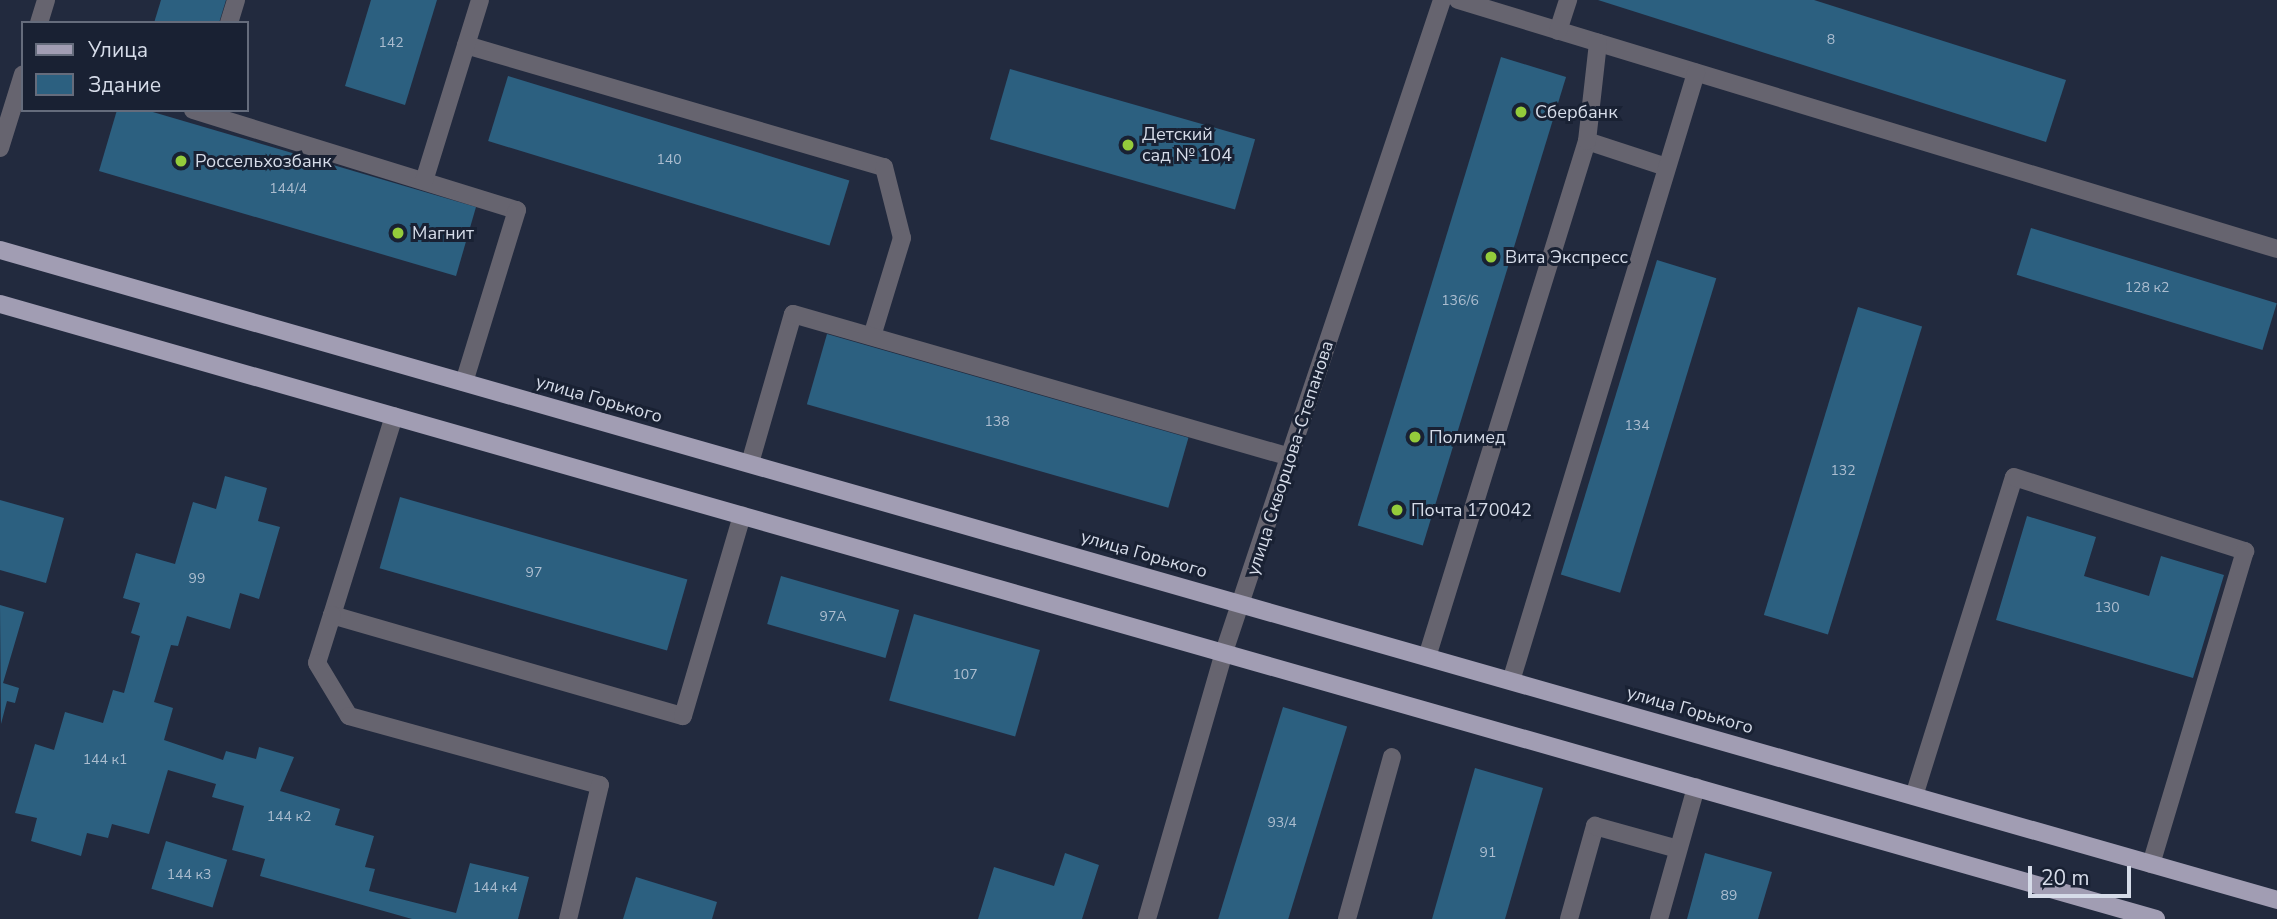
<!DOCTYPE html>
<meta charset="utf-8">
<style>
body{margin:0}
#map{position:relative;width:2277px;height:919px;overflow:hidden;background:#222a3e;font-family:"Nunito Sans",sans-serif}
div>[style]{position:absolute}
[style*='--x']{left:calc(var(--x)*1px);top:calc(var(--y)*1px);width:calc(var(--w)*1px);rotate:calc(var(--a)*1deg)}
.building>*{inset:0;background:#2c6080;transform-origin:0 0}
.minor>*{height:18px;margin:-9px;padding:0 9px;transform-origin:9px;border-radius:9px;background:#66646f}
.major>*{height:18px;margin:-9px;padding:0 9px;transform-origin:9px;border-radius:9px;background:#a19db3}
.dots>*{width:19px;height:19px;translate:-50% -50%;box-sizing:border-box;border:4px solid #192133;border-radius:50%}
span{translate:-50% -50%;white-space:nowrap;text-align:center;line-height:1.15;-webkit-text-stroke:6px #192133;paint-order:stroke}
.number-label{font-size:14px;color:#acbdcf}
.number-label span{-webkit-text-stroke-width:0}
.poi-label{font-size:18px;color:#d6dce9}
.left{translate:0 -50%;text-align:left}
.street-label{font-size:18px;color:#d6dce9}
.legend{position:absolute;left:21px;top:21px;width:228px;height:91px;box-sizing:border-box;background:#192133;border:2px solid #656c7c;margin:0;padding:9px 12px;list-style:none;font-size:21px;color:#d6dce9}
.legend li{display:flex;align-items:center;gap:14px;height:35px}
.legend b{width:35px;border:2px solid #656c7c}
.scale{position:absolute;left:2028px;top:866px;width:103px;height:32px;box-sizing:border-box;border:4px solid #d6dce9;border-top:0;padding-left:9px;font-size:21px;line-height:24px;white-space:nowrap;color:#d6dce9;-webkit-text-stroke:5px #192133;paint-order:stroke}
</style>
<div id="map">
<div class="building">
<div style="clip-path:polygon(161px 0,226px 0,219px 23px,154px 23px)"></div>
<div style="clip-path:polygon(371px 0,437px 0,405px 105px,345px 86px)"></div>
<div style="clip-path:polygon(1598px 0,1814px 0,2066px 80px,2046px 142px)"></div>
<div style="left:1501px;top:57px;width:68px;height:490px;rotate:17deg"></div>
<div style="left:1010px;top:69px;width:255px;height:73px;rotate:16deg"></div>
<div style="left:508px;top:76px;width:357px;height:68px;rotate:17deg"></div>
<div style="clip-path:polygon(117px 110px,146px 110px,476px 207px,456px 276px,99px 171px)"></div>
<div style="left:2031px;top:228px;width:257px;height:49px;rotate:17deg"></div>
<div style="left:1657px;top:260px;width:62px;height:329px;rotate:17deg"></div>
<div style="left:1858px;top:307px;width:67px;height:322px;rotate:17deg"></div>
<div style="left:827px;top:334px;width:376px;height:73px;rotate:16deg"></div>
<div style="clip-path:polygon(225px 476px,267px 488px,258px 521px,280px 527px,259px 599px,240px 593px,230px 629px,187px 616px,178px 646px,171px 645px,154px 702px,173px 708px,164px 740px,223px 760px,226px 751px,256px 759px,259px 747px,294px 757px,280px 791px,340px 809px,335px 825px,374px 836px,365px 867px,375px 869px,369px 891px,456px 913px,470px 863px,529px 877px,518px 919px,412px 919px,260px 876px,265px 859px,232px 850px,244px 806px,212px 797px,216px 784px,168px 770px,149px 834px,112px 824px,108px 838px,87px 833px,81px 856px,31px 841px,37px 818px,15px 813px,35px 744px,54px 750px,65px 712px,103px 723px,113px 690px,124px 693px,140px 636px,131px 633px,140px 603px,123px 598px,136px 553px,175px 564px,193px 502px,216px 509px)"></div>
<div style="left:400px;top:497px;width:299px;height:74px;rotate:16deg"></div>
<div style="clip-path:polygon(0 500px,64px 518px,46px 583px,0 570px)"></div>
<div style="clip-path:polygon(2027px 516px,2096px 537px,2084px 576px,2149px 596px,2161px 556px,2224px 575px,2193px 678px,1996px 620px)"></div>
<div style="left:781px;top:576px;width:123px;height:50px;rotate:16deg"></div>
<div style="clip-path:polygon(0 605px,24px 612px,3px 683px,19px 688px,15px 703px,7px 701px,1px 724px)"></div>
<div style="left:914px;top:614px;width:131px;height:90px;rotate:16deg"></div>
<div style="left:1283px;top:707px;width:67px;height:222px;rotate:17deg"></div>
<div style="clip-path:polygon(1475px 768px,1543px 788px,1505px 919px,1432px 919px)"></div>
<div style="left:166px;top:841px;width:64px;height:50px;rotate:17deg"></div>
<div style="clip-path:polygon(1065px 853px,1099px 865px,1082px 919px,978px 919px,994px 867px,1054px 886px)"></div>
<div style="clip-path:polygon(1705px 853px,1772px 872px,1758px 919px,1687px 919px)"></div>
<div style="clip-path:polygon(636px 877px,717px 902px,712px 919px,623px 919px)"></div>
</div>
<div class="minor">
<div style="--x:1458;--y:0;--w:856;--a:16.91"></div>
<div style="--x:39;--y:23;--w:24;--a:-73"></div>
<div style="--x:229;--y:23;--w:24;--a:-73"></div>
<div style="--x:1558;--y:31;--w:33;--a:-72"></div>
<div style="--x:466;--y:45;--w:435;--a:16.3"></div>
<div style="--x:884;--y:167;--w:73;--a:75.8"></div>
<div style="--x:902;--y:238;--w:102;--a:107"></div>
<div style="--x:193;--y:110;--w:339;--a:17.2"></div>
<div style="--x:517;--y:210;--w:180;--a:107.1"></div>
<div style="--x:1587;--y:141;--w:83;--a:18.2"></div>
<div style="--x:0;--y:148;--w:77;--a:-72.7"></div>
<div style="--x:424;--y:181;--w:189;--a:-72.8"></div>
<div style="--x:394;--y:416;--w:208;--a:107.3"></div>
<div style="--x:332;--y:615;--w:365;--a:16.1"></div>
<div style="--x:683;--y:716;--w:209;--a:-73.6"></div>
<div style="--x:750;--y:463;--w:155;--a:-73.9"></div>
<div style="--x:793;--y:314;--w:517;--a:16.05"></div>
<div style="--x:332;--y:615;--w:50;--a:107.4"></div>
<div style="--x:317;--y:663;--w:62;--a:58.9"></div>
<div style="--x:349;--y:716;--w:260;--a:15.4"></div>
<div style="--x:600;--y:785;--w:138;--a:103.4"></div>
<div style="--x:1427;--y:657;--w:540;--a:-72.77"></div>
<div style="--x:1587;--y:141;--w:99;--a:-83.6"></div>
<div style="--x:1511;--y:681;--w:636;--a:-73.08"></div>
<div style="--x:1914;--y:796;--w:334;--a:-72.6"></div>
<div style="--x:2014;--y:477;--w:243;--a:17.8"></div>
<div style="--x:2245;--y:551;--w:327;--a:106.7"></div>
<div style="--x:1147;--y:919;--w:278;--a:-73.9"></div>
<div style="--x:1224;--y:652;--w:687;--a:-71.51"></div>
<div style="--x:1347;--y:919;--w:168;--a:-74.5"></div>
<div style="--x:1569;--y:919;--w:97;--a:-74.4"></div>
<div style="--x:1595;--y:826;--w:86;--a:15.5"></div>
<div style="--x:1659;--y:919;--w:137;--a:-74.3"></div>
</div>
<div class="major">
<div style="--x:0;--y:250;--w:2368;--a:15.93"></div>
<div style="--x:0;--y:304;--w:2242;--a:15.92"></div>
</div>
<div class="dots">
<div style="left:1521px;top:112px;background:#94cc3b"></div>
<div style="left:1128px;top:145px;background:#94cc3b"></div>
<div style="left:181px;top:161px;background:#94cc3b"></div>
<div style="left:398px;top:233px;background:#94cc3b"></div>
<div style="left:1491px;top:257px;background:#94cc3b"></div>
<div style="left:1415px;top:437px;background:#94cc3b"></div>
<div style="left:1397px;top:510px;background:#94cc3b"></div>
</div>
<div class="number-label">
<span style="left:1831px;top:40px">8</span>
<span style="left:391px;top:43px">142</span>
<span style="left:669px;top:160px">140</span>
<span style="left:288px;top:189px">144/4</span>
<span style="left:2147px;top:288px">128 к2</span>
<span style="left:1460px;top:301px">136/6</span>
<span style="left:997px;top:422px">138</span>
<span style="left:1637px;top:426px">134</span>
<span style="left:1843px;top:471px">132</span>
<span style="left:534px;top:573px">97</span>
<span style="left:197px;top:579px">99</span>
<span style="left:2107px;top:608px">130</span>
<span style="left:833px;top:617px">97А</span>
<span style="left:965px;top:675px">107</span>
<span style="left:105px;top:760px">144 к1</span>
<span style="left:289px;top:817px">144 к2</span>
<span style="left:1282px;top:823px">93/4</span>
<span style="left:1488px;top:853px">91</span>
<span style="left:189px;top:875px">144 к3</span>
<span style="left:495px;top:888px">144 к4</span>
<span style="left:1729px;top:896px">89</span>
</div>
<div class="poi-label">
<span class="left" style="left:1535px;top:112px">Сбербанк</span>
<span class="left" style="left:1142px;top:145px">Детский<br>сад № 104</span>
<span class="left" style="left:195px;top:161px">Россельхозбанк</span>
<span class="left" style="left:412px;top:233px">Магнит</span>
<span class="left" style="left:1505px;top:257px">Вита Экспресс</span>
<span class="left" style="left:1429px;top:437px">Полимед</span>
<span class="left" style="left:1411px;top:510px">Почта 170042</span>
</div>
<div class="street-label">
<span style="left:599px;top:399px;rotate:16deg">улица Горького</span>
<span style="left:1290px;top:458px;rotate:-72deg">улица Скворцова-Степанова</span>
<span style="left:1144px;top:554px;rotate:16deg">улица Горького</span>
<span style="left:1690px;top:710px;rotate:16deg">улица Горького</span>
</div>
<ul class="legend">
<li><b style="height:9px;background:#a19db3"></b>Улица</li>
<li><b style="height:19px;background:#2c6080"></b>Здание</li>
</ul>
<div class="scale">20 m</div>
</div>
